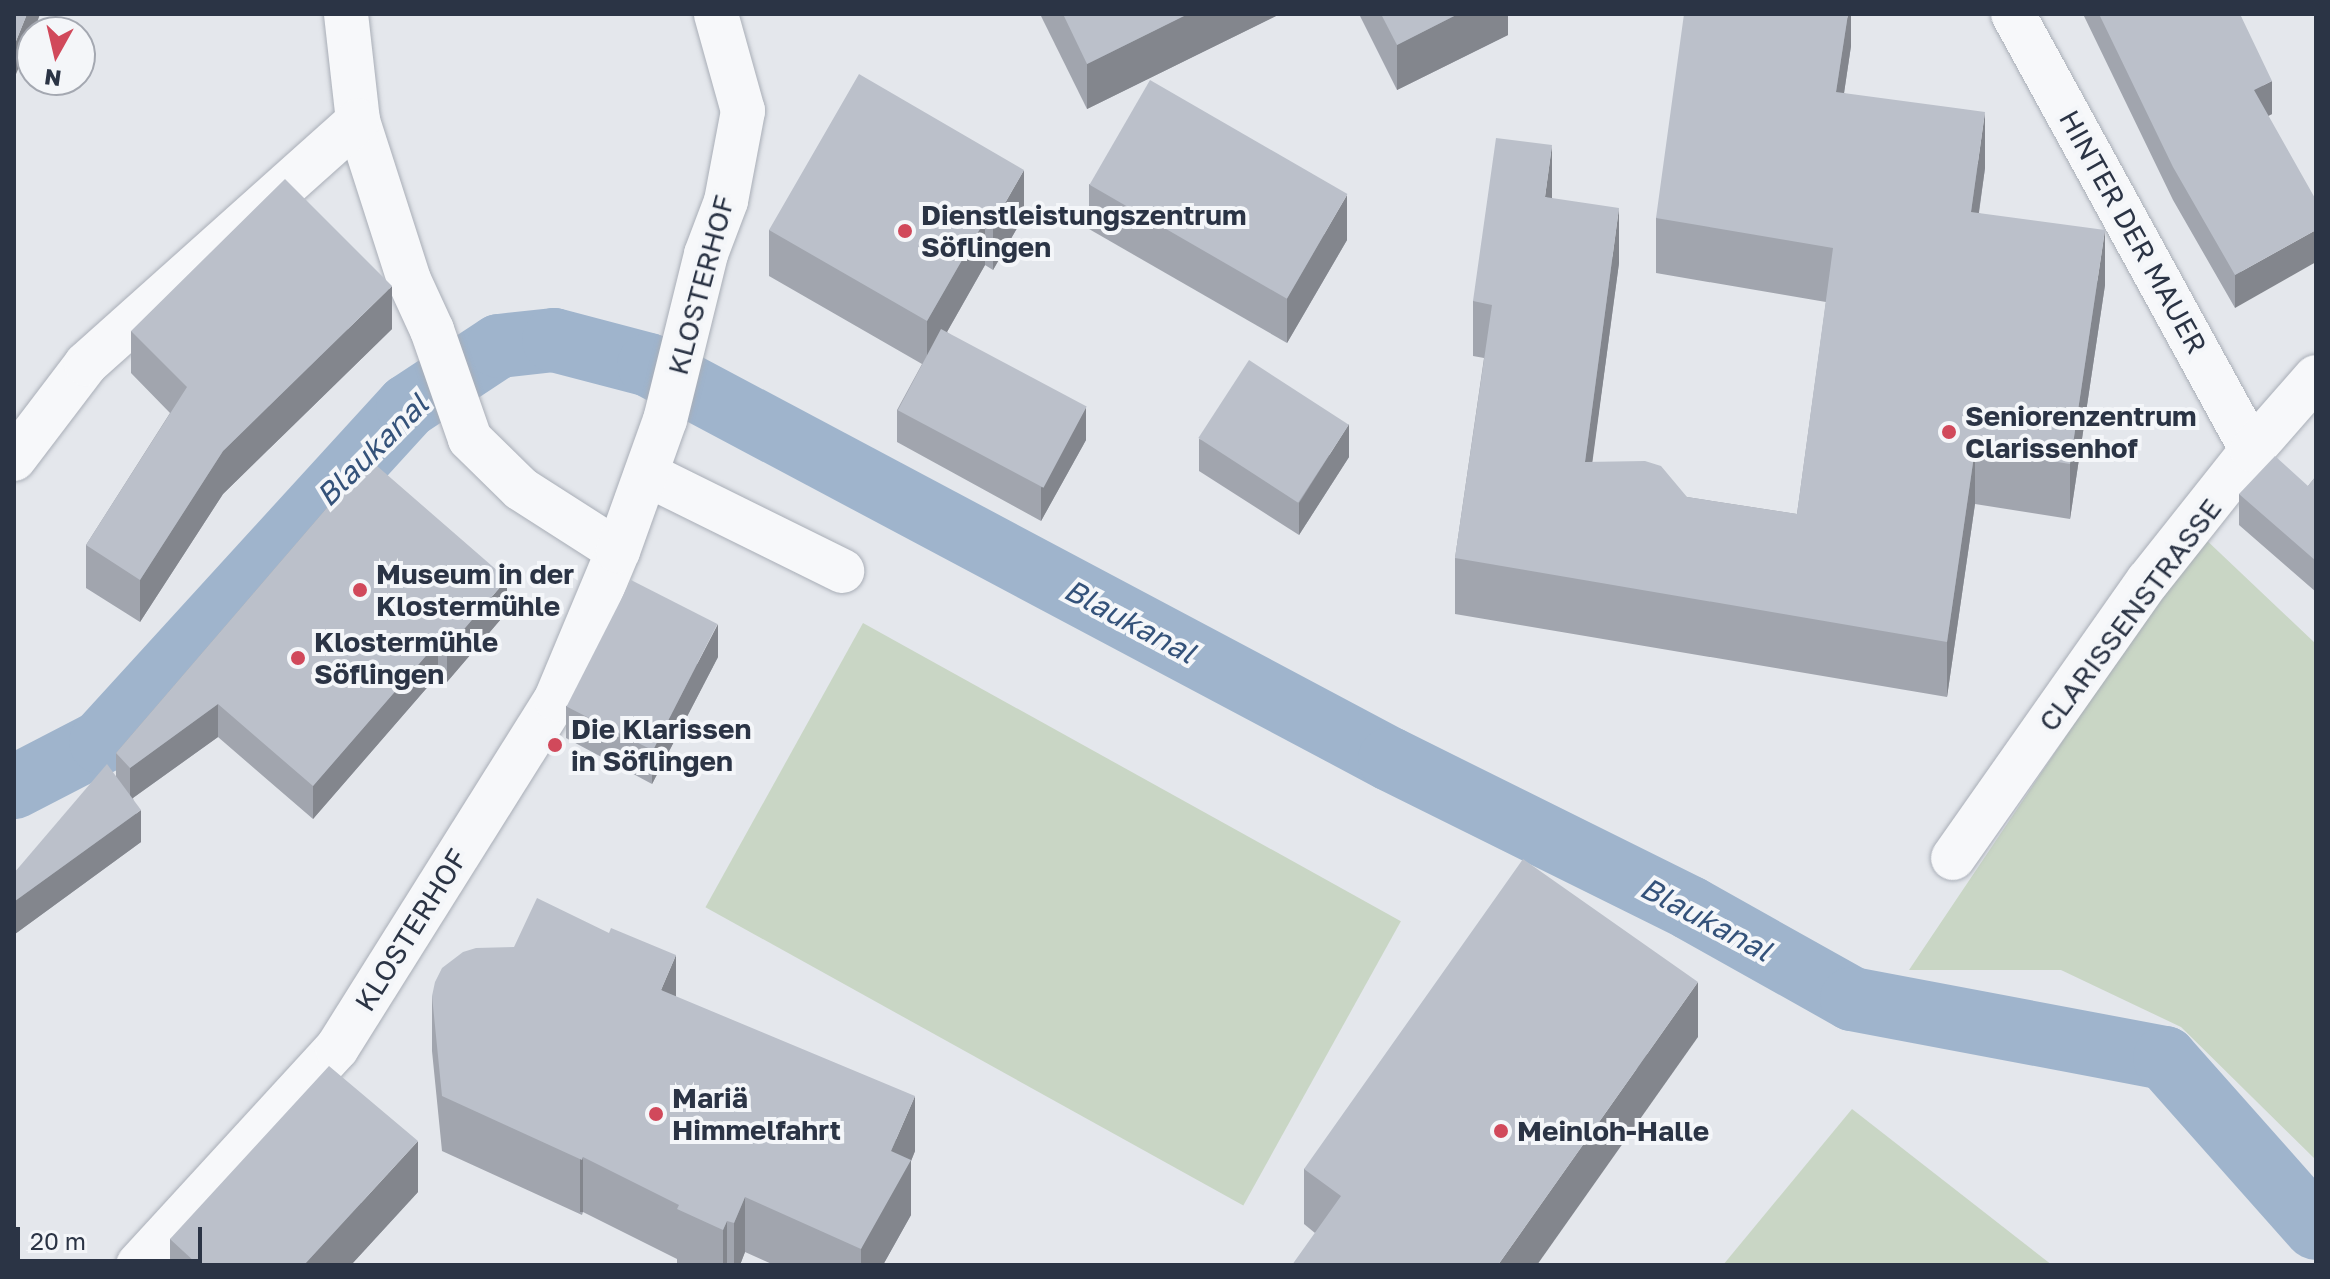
<!DOCTYPE html>
<meta charset="utf-8">
<style>
body{margin:0}
#map{position:relative;width:2330px;height:1279px;overflow:hidden;background:#e4e7ec;font-family:"Golos Text",sans-serif}
div>[style]{position:absolute}
[style*='--x']{left:calc(var(--x)*1px);top:calc(var(--y)*1px);width:calc(var(--w)*1px);rotate:calc(var(--a)*1deg)}
.green>*{inset:0;background:#c9d6c5;transform-origin:0 0}
.canal>*{height:64px;margin:-32px;padding:0 32px;transform-origin:32px;border-radius:32px;background:#9fb4cc}
.roads{filter:drop-shadow(0 0 2px #a9aeb7) drop-shadow(0 0 2px #a9aeb7)}
.minor>*{height:44px;margin:-22px;padding:0 22px;transform-origin:22px;border-radius:22px;background:#f7f8fa}
.wall>*{inset:0;background:#a1a5ae}
.shaded-wall>*{inset:0;background:#83868d;transform-origin:0 0}
.building>*{inset:0;background:#bbc0ca;transform-origin:0 0}
.dots>*{width:22px;height:22px;translate:-50% -50%;box-sizing:border-box;border:4px solid #f4f6f9;border-radius:50%}
span{translate:-50% -50%;white-space:nowrap;text-align:center;line-height:1.15;-webkit-text-stroke:8px #f4f6f9;paint-order:stroke}
.poi-label{font-size:28px;color:#2b3445;font-weight:700}
.left{translate:0 -50%;text-align:left}
.street-label{font-size:28px;color:#2b3445}
.water-label{font-size:30px;color:#34527a;font-style:italic}
.frame{position:absolute;inset:0;border:16px solid #2b3445;pointer-events:none}
.north{position:absolute;left:16px;top:16px;width:80px;height:80px;box-sizing:border-box;background:#f4f6f9;border:2px solid #a4a8b1;border-radius:50%;rotate:188deg;font-size:22px;font-weight:700;line-height:32px;text-align:center;color:#2b3445}
.north::after{content:'';display:block;margin:auto;width:28px;height:36px;background:#d1495b;clip-path:polygon(50% 0,100% 100%,50% 72%,0 100%)}
.scale{position:absolute;left:16px;top:1227px;width:186px;height:36px;box-sizing:border-box;border:4px solid #2b3445;border-top:0;padding-left:10px;font-size:24px;line-height:28px;white-space:nowrap;color:#2b3445;-webkit-text-stroke:6px #f4f6f9;paint-order:stroke}
</style>
<div id="map">
<div class="green">
<div style="clip-path:polygon(2201px 535px,2316px 644px,2316px 1160px,2181px 1027px,2061px 970px,1909px 970px)"></div>
<div style="left:863px;top:623px;width:615px;height:325px;rotate:29deg"></div>
<div style="clip-path:polygon(1852px 1109px,2052px 1265px,1723px 1265px)"></div>
</div>
<div class="canal">
<div style="--x:14;--y:787;--w:98;--a:-27.3"></div>
<div style="--x:101;--y:742;--w:455;--a:-47.6"></div>
<div style="--x:408;--y:406;--w:109;--a:-33.4"></div>
<div style="--x:499;--y:346;--w:55;--a:-6.2"></div>
<div style="--x:554;--y:340;--w:98;--a:14.7"></div>
<div style="--x:649;--y:365;--w:839;--a:28"></div>
<div style="--x:1390;--y:759;--w:335;--a:26.4"></div>
<div style="--x:1690;--y:908;--w:186;--a:29.3"></div>
<div style="--x:1852;--y:999;--w:319;--a:10.7"></div>
<div style="--x:2165;--y:1058;--w:227;--a:48.4"></div>
</div>
<div class="roads">
<div class="minor">
<div style="--x:346;--y:14;--w:108;--a:83.6"></div>
<div style="--x:358;--y:121;--w:167;--a:72.2"></div>
<div style="--x:409;--y:280;--w:55;--a:65.3"></div>
<div style="--x:432;--y:330;--w:115;--a:70.8"></div>
<div style="--x:470;--y:439;--w:71;--a:44.4"></div>
<div style="--x:521;--y:489;--w:115;--a:32.6"></div>
<div style="--x:2013;--y:14;--w:497;--a:61.3"></div>
<div style="--x:14;--y:459;--w:119;--a:-52.8"></div>
<div style="--x:86;--y:364;--w:365;--a:-41.8"></div>
<div style="--x:646;--y:474;--w:219;--a:26.3"></div>
<div style="--x:1953;--y:858;--w:339;--a:-54.9"></div>
<div style="--x:2148;--y:581;--w:167;--a:-51.6"></div>
<div style="--x:2252;--y:450;--w:97;--a:-48.8"></div>
<div style="--x:138;--y:1265;--w:294;--a:-47.5"></div>
<div style="--x:337;--y:1048;--w:412;--a:-57.9"></div>
<div style="--x:556;--y:699;--w:160;--a:-67.3"></div>
<div style="--x:618;--y:551;--w:139;--a:-70.3"></div>
<div style="--x:665;--y:420;--w:171;--a:-76.1"></div>
<div style="--x:706;--y:254;--w:57;--a:-69.3"></div>
<div style="--x:726;--y:201;--w:92;--a:-79.3"></div>
<div style="--x:743;--y:111;--w:101;--a:-105.6"></div>
</div>
</div>
<div class="wall">
<div style="clip-path:polygon(1040px 14px,1280px 14px,1087px 109px)"></div>
<div style="clip-path:polygon(1359px 14px,1508px 14px,1508px 35px,1397px 90px)"></div>
<div style="clip-path:polygon(1851px 14px,1851px 46px,1844px 93px,1985px 168px,1979px 213px,2105px 285px,2070px 519px,1975px 504px,1947px 697px,1455px 614px,1455px 558px,1484px 358px,1473px 356px,1473px 301px,1552px 198px,1619px 263px,1592px 462px,1687px 497px,1797px 514px,1826px 302px,1656px 273px,1656px 218px)"></div>
<div style="clip-path:polygon(2083px 14px,2240px 14px,2272px 114px,2268px 116px,2235px 308px,2173px 200px)"></div>
<div style="clip-path:polygon(1089px 184px,1347px 240px,1287px 343px,1089px 229px)"></div>
<div style="clip-path:polygon(1024px 216px,993px 270px,985px 265px,947px 332px,1086px 440px,1041px 521px,897px 442px,897px 410px,922px 364px,769px 276px,769px 230px)"></div>
<div style="clip-path:polygon(392px 329px,223px 494px,140px 622px,86px 588px,86px 545px,170px 413px,131px 373px,131px 331px)"></div>
<div style="clip-path:polygon(1199px 439px,1349px 457px,1299px 535px,1199px 471px)"></div>
<div style="clip-path:polygon(369px 459px,507px 612px,447px 682px,438px 675px,313px 819px,218px 737px,133px 798px,141px 842px,15px 934px,14px 933px,14px 873px,116px 777px,116px 753px)"></div>
<div style="clip-path:polygon(2316px 476px,2316px 592px,2239px 525px,2239px 494px,2308px 486px)"></div>
<div style="clip-path:polygon(718px 657px,652px 784px,566px 738px,566px 706px)"></div>
<div style="clip-path:polygon(432px 996px,676px 997px,915px 1151px,911px 1161px,911px 1215px,883px 1265px,774px 1265px,745px 1252px,740px 1265px,679px 1265px,677px 1264px,677px 1259px,583px 1212px,582px 1215px,442px 1151px,432px 1051px)"></div>
<div style="clip-path:polygon(1698px 1037px,1315px 1233px,1304px 1224px,1304px 1169px)"></div>
<div style="clip-path:polygon(418px 1192px,351px 1265px,170px 1265px,170px 1239px)"></div>
</div>
<div class="shaded-wall">
<div style="clip-path:polygon(27px 14px,40px 14px,34px 32px,32px 32px,32px 36px,14px 79px,14px 46px)"></div>
<div style="clip-path:polygon(1188px 14px,1280px 14px,1087px 109px,1087px 64px)"></div>
<div style="clip-path:polygon(1458px 14px,1508px 14px,1508px 35px,1397px 90px,1397px 45px)"></div>
<div style="clip-path:polygon(1848px 14px,1851px 14px,1851px 46px,1836px 147px,1836px 92px)"></div>
<div style="clip-path:polygon(2272px 81px,2272px 114px,2254px 123px,2254px 90px)"></div>
<div style="clip-path:polygon(1985px 112px,1985px 168px,1971px 267px,1971px 212px)"></div>
<div style="clip-path:polygon(1552px 145px,1552px 200px,1545px 197px)"></div>
<div style="clip-path:polygon(1024px 170px,1024px 216px,993px 270px,993px 224px)"></div>
<div style="clip-path:polygon(1347px 195px,1347px 240px,1287px 343px,1287px 298px)"></div>
<div style="clip-path:polygon(1619px 208px,1619px 263px,1585px 517px,1585px 462px)"></div>
<div style="clip-path:polygon(985px 220px,985px 265px,927px 367px,927px 321px)"></div>
<div style="clip-path:polygon(2105px 230px,2105px 285px,2070px 519px,2070px 464px)"></div>
<div style="clip-path:polygon(2316px 230px,2316px 262px,2235px 308px,2235px 275px)"></div>
<div style="clip-path:polygon(392px 286px,392px 329px,223px 494px,140px 622px,140px 580px,223px 451px)"></div>
<div style="clip-path:polygon(1086px 407px,1086px 440px,1041px 521px,1041px 488px)"></div>
<div style="clip-path:polygon(1349px 424px,1349px 457px,1299px 535px,1299px 503px)"></div>
<div style="clip-path:polygon(1975px 449px,1975px 504px,1947px 697px,1947px 642px)"></div>
<div style="clip-path:polygon(507px 579px,507px 612px,447px 682px,447px 649px)"></div>
<div style="clip-path:polygon(718px 624px,718px 657px,652px 784px,652px 751px)"></div>
<div style="clip-path:polygon(438px 642px,438px 675px,313px 819px,313px 786px)"></div>
<div style="clip-path:polygon(218px 704px,218px 737px,130px 800px,130px 768px)"></div>
<div style="clip-path:polygon(141px 810px,141px 842px,15px 934px,15px 901px)"></div>
<div style="clip-path:polygon(676px 955px,676px 1010px,661px 990px)"></div>
<div style="clip-path:polygon(1698px 982px,1698px 1037px,1537px 1265px,1498px 1265px)"></div>
<div style="clip-path:polygon(915px 1096px,915px 1151px,911px 1161px,911px 1215px,883px 1265px,861px 1265px,861px 1249px,891px 1151px)"></div>
<div style="clip-path:polygon(418px 1141px,418px 1192px,351px 1265px,304px 1265px)"></div>
<div style="left:583px;top:1157px;width:55px;height:3px;rotate:90deg"></div>
<div style="clip-path:polygon(745px 1197px,745px 1252px,740px 1265px,734px 1265px,734px 1223px)"></div>
<div style="clip-path:polygon(727px 1221px,727px 1265px,723px 1265px,723px 1230px)"></div>
</div>
<div class="building">
<div style="clip-path:polygon(14px 14px,27px 14px,14px 46px)"></div>
<div style="clip-path:polygon(1063px 14px,1188px 14px,1087px 64px)"></div>
<div style="clip-path:polygon(1381px 14px,1458px 14px,1397px 45px)"></div>
<div style="clip-path:polygon(1684px 14px,1848px 14px,1836px 92px,1985px 112px,1971px 212px,2105px 230px,2070px 464px,1975px 449px,1947px 642px,1455px 558px,1492px 305px,1473px 301px,1496px 138px,1552px 145px,1545px 197px,1619px 208px,1585px 462px,1645px 461px,1661px 466px,1687px 497px,1797px 514px,1833px 248px,1656px 218px)"></div>
<div style="clip-path:polygon(2099px 14px,2240px 14px,2272px 81px,2254px 90px,2316px 200px,2316px 230px,2235px 275px,2173px 167px)"></div>
<div style="clip-path:polygon(859px 74px,1024px 170px,993px 224px,985px 220px,927px 321px,769px 230px)"></div>
<div style="left:1150px;top:80px;width:228px;height:121px;rotate:30deg"></div>
<div style="clip-path:polygon(285px 179px,392px 286px,223px 451px,140px 580px,86px 545px,187px 387px,131px 331px)"></div>
<div style="left:941px;top:329px;width:165px;height:92px;rotate:28deg"></div>
<div style="left:1249px;top:360px;width:119px;height:93px;rotate:33deg"></div>
<div style="clip-path:polygon(2275px 456px,2308px 486px,2316px 476px,2316px 561px,2239px 494px)"></div>
<div style="clip-path:polygon(369px 459px,507px 579px,447px 649px,438px 642px,313px 786px,218px 704px,130px 768px,116px 753px)"></div>
<div style="left:631px;top:580px;width:97px;height:142px;rotate:27deg"></div>
<div style="clip-path:polygon(107px 764px,141px 810px,15px 901px,14px 900px,14px 873px)"></div>
<div style="clip-path:polygon(1523px 859px,1698px 982px,1498px 1265px,1292px 1265px,1341px 1196px,1304px 1169px)"></div>
<div style="clip-path:polygon(537px 898px,609px 933px,611px 928px,676px 955px,661px 990px,915px 1096px,891px 1151px,911px 1160px,861px 1249px,745px 1197px,734px 1223px,727px 1221px,723px 1230px,677px 1209px,679px 1205px,583px 1157px,582px 1160px,442px 1096px,432px 996px,435px 982px,442px 968px,463px 952px,476px 948px,514px 947px)"></div>
<div style="clip-path:polygon(329px 1066px,418px 1141px,304px 1265px,194px 1265px,196px 1263px,170px 1239px)"></div>
</div>
<div class="dots">
<div style="left:905px;top:231px;background:#d1495b"></div>
<div style="left:1949px;top:432px;background:#d1495b"></div>
<div style="left:360px;top:590px;background:#d1495b"></div>
<div style="left:298px;top:658px;background:#d1495b"></div>
<div style="left:555px;top:745px;background:#d1495b"></div>
<div style="left:656px;top:1114px;background:#d1495b"></div>
<div style="left:1501px;top:1131px;background:#d1495b"></div>
</div>
<div class="poi-label">
<span class="left" style="left:921px;top:231px">Dienstleistungszentrum<br>Söflingen</span>
<span class="left" style="left:1965px;top:432px">Seniorenzentrum<br>Clarissenhof</span>
<span class="left" style="left:376px;top:590px">Museum in der<br>Klostermühle</span>
<span class="left" style="left:314px;top:658px">Klostermühle<br>Söflingen</span>
<span class="left" style="left:571px;top:745px">Die Klarissen<br>in Söflingen</span>
<span class="left" style="left:672px;top:1114px">Mariä<br>Himmelfahrt</span>
<span class="left" style="left:1517px;top:1131px">Meinloh-Halle</span>
</div>
<div class="street-label">
<span style="left:2133px;top:232px;rotate:61deg">HINTER DER MAUER</span>
<span style="left:701px;top:285px;rotate:-75deg">KLOSTERHOF</span>
<span style="left:2130px;top:615px;rotate:-53deg">CLARISSENSTRASSE</span>
<span style="left:411px;top:930px;rotate:-58deg">KLOSTERHOF</span>
</div>
<div class="water-label">
<span style="left:372px;top:450px;rotate:-45deg">Blaukanal</span>
<span style="left:1130px;top:621px;rotate:28deg">Blaukanal</span>
<span style="left:1706px;top:919px;rotate:28deg">Blaukanal</span>
</div>
<div class="frame"></div>
<div class="north">N</div>
<div class="scale">20 m</div>
</div>
